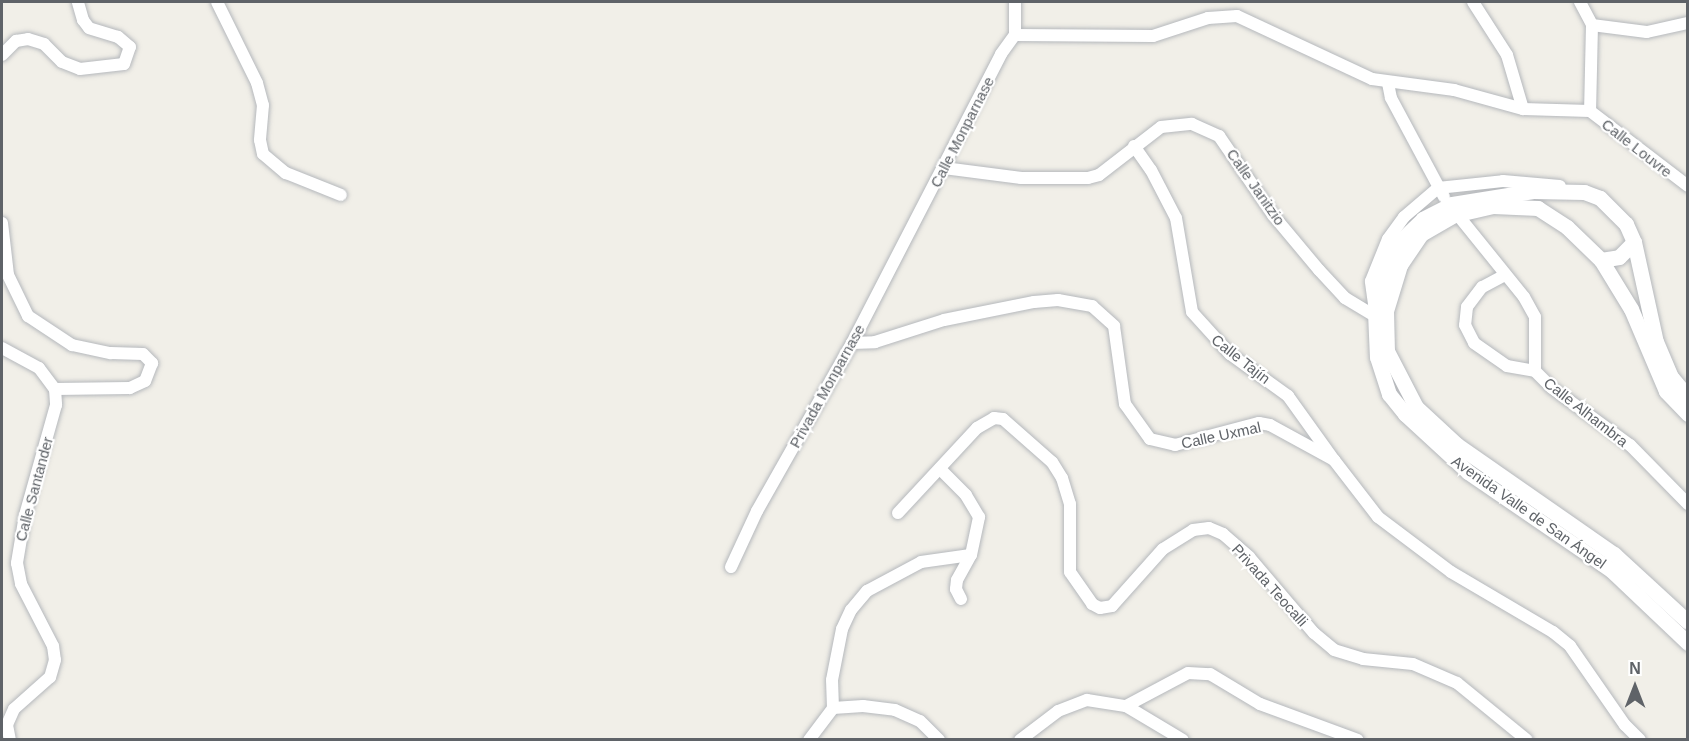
<!DOCTYPE html>
<meta charset="utf-8">
<style>
body{margin:0}
#map{position:relative;width:1689px;height:741px;overflow:hidden;background:#f1efe8;font-family:Helvetica,sans-serif}
div>[style]{position:absolute}
[style*='--x']{left:calc(var(--x)*1px);top:calc(var(--y)*1px);width:calc(var(--w)*1px);rotate:calc(var(--a)*1deg)}
.roads{filter:drop-shadow(0 0 2px #b5b8bc) drop-shadow(0 0 2px #b5b8bc)}
.minor>*{height:12px;margin:-6px;padding:0 6px;transform-origin:6px;border-radius:6px;background:#fff}
.tertiary>*{height:15px;margin:-7.5px;padding:0 7.5px;transform-origin:7.5px;border-radius:7.5px;background:#fff}
span{translate:-50% -50%;white-space:nowrap;text-align:center;line-height:1.15;-webkit-text-stroke:4.5px #fff;paint-order:stroke}
.street-label{font-size:15px;color:#5f6368}
.frame{position:absolute;inset:0;border:3px solid #5f6368;pointer-events:none}
.north{position:absolute;left:1605px;top:657px;width:60px;height:60px;-webkit-text-stroke:4px #fff;paint-order:stroke;rotate:0deg;font-size:16px;font-weight:700;line-height:24px;text-align:center;color:#5f6368}
.north::after{content:'';display:block;margin:auto;width:21px;height:27px;background:#5f6368;clip-path:polygon(50% 0,100% 100%,50% 72%,0 100%)}
</style>
<div id="map">
<div class="roads">
<div class="minor">
<div style="--x:217;--y:2;--w:90;--a:63.7"></div>
<div style="--x:257;--y:83;--w:23;--a:75"></div>
<div style="--x:263;--y:105;--w:35;--a:95"></div>
<div style="--x:260;--y:140;--w:14;--a:78"></div>
<div style="--x:263;--y:154;--w:30;--a:40"></div>
<div style="--x:286;--y:173;--w:59;--a:21.8"></div>
<div style="--x:1473;--y:2;--w:63;--a:57.3"></div>
<div style="--x:1507;--y:55;--w:56;--a:73.5"></div>
<div style="--x:1580;--y:2;--w:26;--a:62"></div>
<div style="--x:1592;--y:25;--w:86;--a:91.3"></div>
<div style="--x:1590;--y:111;--w:123;--a:37.4"></div>
<div style="--x:1592;--y:25;--w:55;--a:7.3"></div>
<div style="--x:1647;--y:32;--w:42;--a:-12.4"></div>
<div style="--x:1015;--y:35;--w:138;--a:0.4"></div>
<div style="--x:1153;--y:36;--w:58;--a:-18.1"></div>
<div style="--x:1208;--y:18;--w:29;--a:-4"></div>
<div style="--x:1237;--y:16;--w:149;--a:25"></div>
<div style="--x:1372;--y:79;--w:83;--a:7.6"></div>
<div style="--x:1454;--y:90;--w:72;--a:15.4"></div>
<div style="--x:1523;--y:109;--w:67;--a:1.7"></div>
<div style="--x:2;--y:55;--w:20;--a:-45"></div>
<div style="--x:16;--y:41;--w:12;--a:-9"></div>
<div style="--x:28;--y:39;--w:17;--a:17"></div>
<div style="--x:44;--y:44;--w:25;--a:45"></div>
<div style="--x:62;--y:62;--w:19;--a:21"></div>
<div style="--x:80;--y:69;--w:44;--a:-6.5"></div>
<div style="--x:124;--y:64;--w:18;--a:-71"></div>
<div style="--x:130;--y:47;--w:16;--a:-140"></div>
<div style="--x:118;--y:37;--w:30;--a:-163"></div>
<div style="--x:89;--y:28;--w:10;--a:-127"></div>
<div style="--x:83;--y:20;--w:19;--a:-106"></div>
<div style="--x:1388;--y:83;--w:15;--a:79"></div>
<div style="--x:1391;--y:98;--w:112;--a:61.8"></div>
<div style="--x:1134;--y:146;--w:29;--a:55"></div>
<div style="--x:1151;--y:170;--w:54;--a:62.5"></div>
<div style="--x:1176;--y:218;--w:95;--a:80.3"></div>
<div style="--x:1192;--y:312;--w:57;--a:47.9"></div>
<div style="--x:1230;--y:354;--w:72;--a:35.9"></div>
<div style="--x:1288;--y:396;--w:79;--a:54.3"></div>
<div style="--x:944;--y:168;--w:78;--a:7.4"></div>
<div style="--x:1021;--y:178;--w:67;--a:0"></div>
<div style="--x:1088;--y:178;--w:11;--a:-15"></div>
<div style="--x:1099;--y:175;--w:78;--a:-37.7"></div>
<div style="--x:1161;--y:127;--w:31;--a:-6"></div>
<div style="--x:1192;--y:124;--w:30;--a:24"></div>
<div style="--x:1219;--y:136;--w:96;--a:55.6"></div>
<div style="--x:1273;--y:215;--w:72;--a:50.1"></div>
<div style="--x:1319;--y:270;--w:38;--a:47"></div>
<div style="--x:1345;--y:298;--w:35;--a:31"></div>
<div style="--x:1461;--y:219;--w:100;--a:51.1"></div>
<div style="--x:1524;--y:297;--w:23;--a:61"></div>
<div style="--x:1535;--y:317;--w:54;--a:90"></div>
<div style="--x:2;--y:223;--w:52;--a:83.4"></div>
<div style="--x:8;--y:275;--w:46;--a:64"></div>
<div style="--x:28;--y:316;--w:53;--a:33.4"></div>
<div style="--x:72;--y:345;--w:40;--a:12"></div>
<div style="--x:111;--y:353;--w:32;--a:2"></div>
<div style="--x:143;--y:354;--w:13;--a:45"></div>
<div style="--x:152;--y:363;--w:19;--a:111"></div>
<div style="--x:145;--y:381;--w:17;--a:155"></div>
<div style="--x:130;--y:388;--w:75;--a:179.2"></div>
<div style="--x:1505;--y:275;--w:26;--a:152"></div>
<div style="--x:1482;--y:287;--w:25;--a:127"></div>
<div style="--x:1467;--y:307;--w:18;--a:96"></div>
<div style="--x:1465;--y:325;--w:20;--a:63"></div>
<div style="--x:1474;--y:343;--w:40;--a:34.9"></div>
<div style="--x:1507;--y:366;--w:28;--a:10"></div>
<div style="--x:1535;--y:371;--w:24;--a:45"></div>
<div style="--x:1552;--y:388;--w:97;--a:36.2"></div>
<div style="--x:1630;--y:445;--w:83;--a:45.5"></div>
<div style="--x:1375;--y:311;--w:30;--a:-98"></div>
<div style="--x:1371;--y:281;--w:45;--a:-68"></div>
<div style="--x:1388;--y:239;--w:27;--a:-54"></div>
<div style="--x:1404;--y:217;--w:45;--a:-40.5"></div>
<div style="--x:1438;--y:188;--w:65;--a:-6.1"></div>
<div style="--x:1503;--y:181;--w:57;--a:5"></div>
<div style="--x:852;--y:343;--w:23;--a:-2"></div>
<div style="--x:875;--y:342;--w:72;--a:-17.7"></div>
<div style="--x:944;--y:320;--w:92;--a:-11.3"></div>
<div style="--x:1034;--y:302;--w:24;--a:-5"></div>
<div style="--x:1058;--y:300;--w:35;--a:10"></div>
<div style="--x:1092;--y:306;--w:30;--a:42"></div>
<div style="--x:1114;--y:326;--w:79;--a:82"></div>
<div style="--x:1125;--y:404;--w:43;--a:54.5"></div>
<div style="--x:1150;--y:439;--w:26;--a:13"></div>
<div style="--x:1175;--y:445;--w:87;--a:-14.7"></div>
<div style="--x:1259;--y:423;--w:11;--a:10"></div>
<div style="--x:1270;--y:425;--w:73;--a:28.7"></div>
<div style="--x:1334;--y:460;--w:72;--a:52.3"></div>
<div style="--x:1378;--y:517;--w:91;--a:37"></div>
<div style="--x:1451;--y:572;--w:118;--a:30.5"></div>
<div style="--x:1553;--y:632;--w:22;--a:39"></div>
<div style="--x:1570;--y:646;--w:96;--a:55.2"></div>
<div style="--x:1625;--y:725;--w:21;--a:45"></div>
<div style="--x:2;--y:348;--w:42;--a:28.4"></div>
<div style="--x:39;--y:368;--w:26;--a:53"></div>
<div style="--x:55;--y:389;--w:16;--a:86"></div>
<div style="--x:56;--y:405;--w:114;--a:105.7"></div>
<div style="--x:25;--y:515;--w:49;--a:99.5"></div>
<div style="--x:17;--y:563;--w:21;--a:79"></div>
<div style="--x:21;--y:584;--w:70;--a:62.7"></div>
<div style="--x:53;--y:646;--w:14;--a:82"></div>
<div style="--x:55;--y:660;--w:18;--a:106"></div>
<div style="--x:50;--y:677;--w:48;--a:138.4"></div>
<div style="--x:14;--y:709;--w:17;--a:114"></div>
<div style="--x:7;--y:725;--w:15;--a:79"></div>
<div style="--x:898;--y:513;--w:116;--a:-47.1"></div>
<div style="--x:977;--y:428;--w:20;--a:-30"></div>
<div style="--x:994;--y:418;--w:9;--a:6"></div>
<div style="--x:1003;--y:419;--w:65;--a:41.3"></div>
<div style="--x:1052;--y:462;--w:19;--a:58"></div>
<div style="--x:1062;--y:478;--w:27;--a:73"></div>
<div style="--x:1070;--y:504;--w:68;--a:90"></div>
<div style="--x:1070;--y:572;--w:39;--a:55"></div>
<div style="--x:1092;--y:604;--w:9;--a:27"></div>
<div style="--x:1100;--y:608;--w:12;--a:-9"></div>
<div style="--x:1112;--y:606;--w:76;--a:-48.2"></div>
<div style="--x:1163;--y:549;--w:36;--a:-32"></div>
<div style="--x:1193;--y:530;--w:16;--a:-7"></div>
<div style="--x:1209;--y:528;--w:15;--a:23"></div>
<div style="--x:1223;--y:534;--w:35;--a:41"></div>
<div style="--x:1249;--y:557;--w:100;--a:49.5"></div>
<div style="--x:1314;--y:633;--w:26;--a:40"></div>
<div style="--x:1334;--y:650;--w:30;--a:17"></div>
<div style="--x:1363;--y:659;--w:50;--a:5.7"></div>
<div style="--x:1413;--y:664;--w:48;--a:23.4"></div>
<div style="--x:1457;--y:683;--w:90;--a:39.2"></div>
<div style="--x:731;--y:567;--w:62;--a:-65.1"></div>
<div style="--x:757;--y:511;--w:193;--a:-60.5"></div>
<div style="--x:852;--y:343;--w:325;--a:-62.7"></div>
<div style="--x:1001;--y:54;--w:24;--a:-54"></div>
<div style="--x:1015;--y:35;--w:33;--a:-90"></div>
<div style="--x:961;--y:599;--w:11;--a:-117"></div>
<div style="--x:956;--y:589;--w:9;--a:-84"></div>
<div style="--x:957;--y:580;--w:29;--a:-61"></div>
<div style="--x:1126;--y:706;--w:70;--a:-28"></div>
<div style="--x:1188;--y:673;--w:22;--a:3"></div>
<div style="--x:1210;--y:674;--w:58;--a:31"></div>
<div style="--x:1260;--y:704;--w:104;--a:20.2"></div>
<div style="--x:833;--y:708;--w:30;--a:-4"></div>
<div style="--x:863;--y:706;--w:32;--a:7"></div>
<div style="--x:895;--y:710;--w:27;--a:24"></div>
<div style="--x:920;--y:721;--w:27;--a:45"></div>
<div style="--x:809;--y:740;--w:40;--a:-53"></div>
<div style="--x:833;--y:708;--w:28;--a:-92"></div>
<div style="--x:832;--y:680;--w:52;--a:-78.9"></div>
<div style="--x:842;--y:629;--w:21;--a:-65"></div>
<div style="--x:851;--y:610;--w:25;--a:-50"></div>
<div style="--x:867;--y:591;--w:61;--a:-28.2"></div>
<div style="--x:921;--y:562;--w:50;--a:-8"></div>
<div style="--x:971;--y:555;--w:39;--a:-78"></div>
<div style="--x:979;--y:517;--w:26;--a:-121"></div>
<div style="--x:966;--y:495;--w:37;--a:-135"></div>
<div style="--x:1020;--y:740;--w:48;--a:-37.3"></div>
<div style="--x:1058;--y:711;--w:31;--a:-21"></div>
<div style="--x:1087;--y:700;--w:39;--a:9"></div>
<div style="--x:1126;--y:706;--w:66;--a:30.8"></div>
</div>
<div class="tertiary">
<div style="--x:1601;--y:260;--w:18;--a:-9"></div>
<div style="--x:1619;--y:257;--w:21;--a:-45"></div>
<div style="--x:1688;--y:397;--w:26;--a:-130"></div>
<div style="--x:1671;--y:377;--w:38;--a:-113"></div>
<div style="--x:1656;--y:342;--w:102;--a:-102.4"></div>
<div style="--x:1634;--y:242;--w:20;--a:-114"></div>
<div style="--x:1626;--y:224;--w:37;--a:-135"></div>
<div style="--x:1600;--y:198;--w:17;--a:-159"></div>
<div style="--x:1584;--y:192;--w:51;--a:-178.9"></div>
<div style="--x:1533;--y:191;--w:82;--a:170.9"></div>
<div style="--x:1452;--y:204;--w:33;--a:153"></div>
<div style="--x:1423;--y:219;--w:32;--a:136"></div>
<div style="--x:1400;--y:241;--w:38;--a:117"></div>
<div style="--x:1383;--y:275;--w:38;--a:102"></div>
<div style="--x:1375;--y:312;--w:45;--a:87.5"></div>
<div style="--x:1377;--y:357;--w:39;--a:72"></div>
<div style="--x:1389;--y:394;--w:26;--a:51"></div>
<div style="--x:1405;--y:414;--w:86;--a:42.6"></div>
<div style="--x:1468;--y:472;--w:173;--a:34.4"></div>
<div style="--x:1611;--y:570;--w:106;--a:43.5"></div>
<div style="--x:1688;--y:414;--w:32;--a:-134"></div>
<div style="--x:1666;--y:391;--w:89;--a:-113.1"></div>
<div style="--x:1631;--y:309;--w:57;--a:-121.5"></div>
<div style="--x:1601;--y:260;--w:47;--a:-135.9"></div>
<div style="--x:1567;--y:227;--w:35;--a:-147"></div>
<div style="--x:1538;--y:208;--w:45;--a:-177.5"></div>
<div style="--x:1493;--y:206;--w:40;--a:167"></div>
<div style="--x:1454;--y:215;--w:38;--a:150"></div>
<div style="--x:1421;--y:234;--w:37;--a:124"></div>
<div style="--x:1400;--y:265;--w:48;--a:106.9"></div>
<div style="--x:1386;--y:311;--w:40;--a:88.6"></div>
<div style="--x:1387;--y:351;--w:63;--a:62.6"></div>
<div style="--x:1416;--y:407;--w:56;--a:42.8"></div>
<div style="--x:1457;--y:445;--w:191;--a:34.8"></div>
<div style="--x:1614;--y:554;--w:100;--a:42.6"></div>
</div>
</div>
<div class="street-label">
<span style="left:962px;top:132px;rotate:-63deg">Calle Monparnase</span>
<span style="left:1637px;top:148px;rotate:38deg">Calle Louvre</span>
<span style="left:1256px;top:187px;rotate:55deg">Calle Janitzio</span>
<span style="left:1241px;top:359px;rotate:38deg">Calle Tajín</span>
<span style="left:827px;top:386px;rotate:-61deg">Privada Monparnase</span>
<span style="left:1586px;top:412px;rotate:38deg">Calle Alhambra</span>
<span style="left:1221px;top:435px;rotate:-12deg">Calle Uxmal</span>
<span style="left:34px;top:489px;rotate:-75deg">Calle Santander</span>
<span style="left:1529px;top:512px;rotate:35deg">Avenida Valle de San Ángel</span>
<span style="left:1270px;top:585px;rotate:48deg">Privada Teocalli</span>
</div>
<div class="frame"></div>
<div class="north">N</div>
</div>
